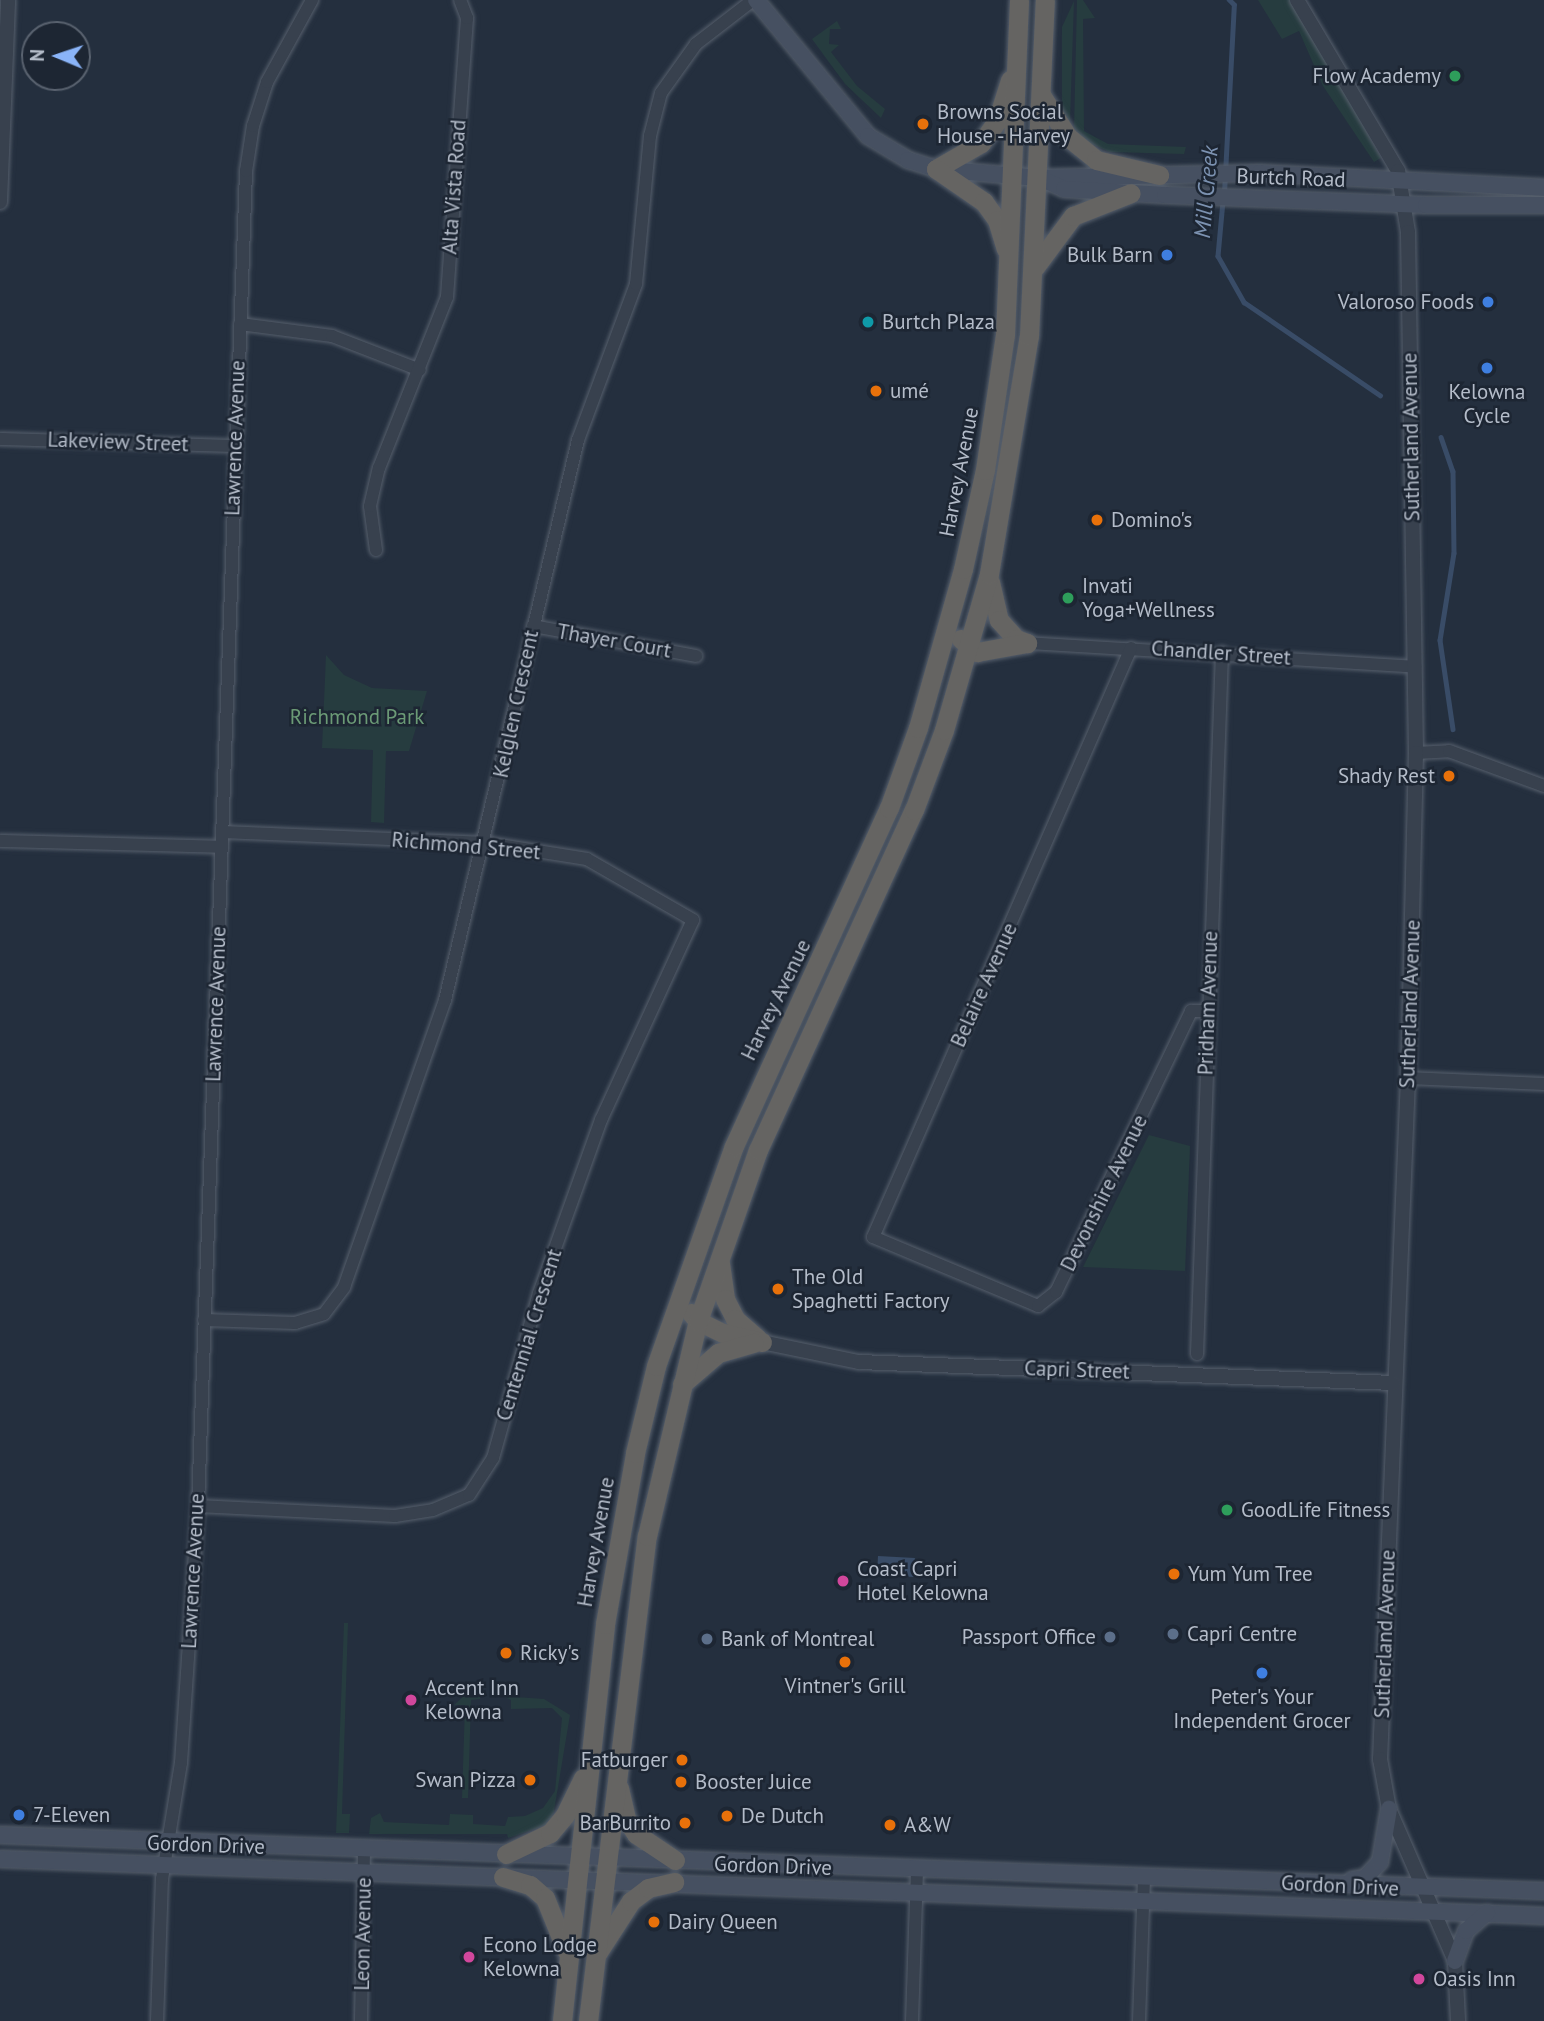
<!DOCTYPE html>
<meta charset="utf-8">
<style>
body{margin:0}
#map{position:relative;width:1544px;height:2021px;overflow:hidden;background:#242f3e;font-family:"PT Sans",sans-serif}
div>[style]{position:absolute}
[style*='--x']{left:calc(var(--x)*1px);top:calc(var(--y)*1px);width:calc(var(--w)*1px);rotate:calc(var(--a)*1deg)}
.green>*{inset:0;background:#263c3f}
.water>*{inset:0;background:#394c67;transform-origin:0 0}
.stream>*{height:4.5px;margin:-2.25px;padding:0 2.25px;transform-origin:2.25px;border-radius:2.25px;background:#394c67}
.roads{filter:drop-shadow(0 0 2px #565f6c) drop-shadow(0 0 2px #565f6c)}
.minor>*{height:12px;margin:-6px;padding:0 6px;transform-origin:6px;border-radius:6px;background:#38414e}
.tertiary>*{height:14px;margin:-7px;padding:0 7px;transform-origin:7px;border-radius:7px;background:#38414e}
.secondary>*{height:16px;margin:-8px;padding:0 8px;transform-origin:8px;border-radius:8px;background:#465061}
.trunk>*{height:19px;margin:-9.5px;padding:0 9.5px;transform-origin:9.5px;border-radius:9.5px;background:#656462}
.dots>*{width:19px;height:19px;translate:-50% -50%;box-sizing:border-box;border:4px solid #1d2633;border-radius:50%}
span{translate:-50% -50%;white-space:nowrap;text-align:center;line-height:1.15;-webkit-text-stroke:5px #1d2633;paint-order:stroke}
.poi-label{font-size:21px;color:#b4bcc9}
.right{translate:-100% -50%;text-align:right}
.left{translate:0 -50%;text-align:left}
.street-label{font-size:21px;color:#b4bcc9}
.park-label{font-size:21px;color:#6b9a76}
.water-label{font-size:23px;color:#7c92b1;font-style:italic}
.north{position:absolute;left:21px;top:21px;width:70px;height:70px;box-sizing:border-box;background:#1d2633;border:2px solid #59626f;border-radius:50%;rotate:272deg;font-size:19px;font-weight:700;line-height:28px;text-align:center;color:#b4bcc9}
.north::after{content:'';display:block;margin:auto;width:24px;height:32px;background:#8ab4f8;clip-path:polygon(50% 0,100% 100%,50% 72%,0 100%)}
</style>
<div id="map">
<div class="green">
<div style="clip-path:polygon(1077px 0,1083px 0,1095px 18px,1083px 19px,1084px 131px,1108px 144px,1186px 147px,1184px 154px,1110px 152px,1085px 141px,1074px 129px)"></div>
<div style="clip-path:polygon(1258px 0,1292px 0,1381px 158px,1374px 162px,1323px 86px,1299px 31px,1282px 39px)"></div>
<div style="clip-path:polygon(1074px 1px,1070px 122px,1067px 124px,1062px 108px,1062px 27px)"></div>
<div style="clip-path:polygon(837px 21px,841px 29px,830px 29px,829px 44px,839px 45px,831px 52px,857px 86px,885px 109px,881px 118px,845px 84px,812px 39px)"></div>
<div style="clip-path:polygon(326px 655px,344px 675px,372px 688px,427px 691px,409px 751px,386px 751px,384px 823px,371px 822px,373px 750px,322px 748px)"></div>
<div style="clip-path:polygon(1149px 1135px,1190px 1146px,1185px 1271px,1083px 1267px)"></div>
<div style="clip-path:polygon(344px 1623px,348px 1623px,342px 1814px,350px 1814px,349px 1833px,336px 1833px)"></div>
<div style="clip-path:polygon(465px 1695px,480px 1695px,480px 1699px,471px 1700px,468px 1798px,462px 1798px,465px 1705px,454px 1705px)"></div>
<div style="clip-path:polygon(502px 1696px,544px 1699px,570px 1715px,553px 1817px,544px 1826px,508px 1838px,507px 1834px,369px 1834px,371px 1818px,380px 1813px,384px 1822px,449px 1825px,450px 1814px,473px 1815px,473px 1824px,505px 1826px,508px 1817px,525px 1816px,543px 1808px,555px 1791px,562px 1718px,552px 1708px,511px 1709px,511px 1700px)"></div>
</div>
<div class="water">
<div style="left:878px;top:1556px;width:37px;height:19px;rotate:3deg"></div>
</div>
<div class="stream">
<div style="--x:1224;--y:193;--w:188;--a:-87"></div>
<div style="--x:1234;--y:5;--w:7;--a:-135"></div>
<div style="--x:1223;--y:201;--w:55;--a:95.2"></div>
<div style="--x:1218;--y:256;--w:53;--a:60.5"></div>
<div style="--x:1244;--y:302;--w:165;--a:34.4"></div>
<div style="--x:1441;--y:437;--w:36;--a:71"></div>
<div style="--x:1453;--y:471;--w:82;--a:89.3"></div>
<div style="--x:1454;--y:553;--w:88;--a:99.1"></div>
<div style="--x:1440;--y:640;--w:90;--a:81.7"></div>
</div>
<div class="roads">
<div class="minor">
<div style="--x:240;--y:324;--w:93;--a:7.4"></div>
<div style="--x:332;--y:336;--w:94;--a:21.1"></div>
<div style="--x:0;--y:439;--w:235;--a:1.7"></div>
<div style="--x:376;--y:550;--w:44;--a:-97.8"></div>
<div style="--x:370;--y:506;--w:39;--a:-77"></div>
<div style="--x:379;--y:468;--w:184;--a:-68.3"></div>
<div style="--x:447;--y:297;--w:280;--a:-85.9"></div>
<div style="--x:467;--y:18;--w:19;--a:-111"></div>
<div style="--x:533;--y:626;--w:166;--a:10.4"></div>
<div style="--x:1027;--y:643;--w:389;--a:3.5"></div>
<div style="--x:1131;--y:648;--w:643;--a:113.65"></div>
<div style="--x:873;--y:1237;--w:179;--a:22.7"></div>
<div style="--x:1038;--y:1306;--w:23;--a:-38"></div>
<div style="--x:1056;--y:1292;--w:312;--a:-64.3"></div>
<div style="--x:1191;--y:1011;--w:16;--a:0"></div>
<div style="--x:1416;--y:753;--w:33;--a:-3"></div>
<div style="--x:1449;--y:751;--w:101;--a:20.2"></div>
<div style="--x:0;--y:841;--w:222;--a:1.5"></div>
<div style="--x:1408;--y:1078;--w:136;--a:2.5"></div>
<div style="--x:204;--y:1320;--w:91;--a:1.9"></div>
<div style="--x:295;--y:1323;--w:30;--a:-17"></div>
<div style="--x:324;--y:1314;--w:34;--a:-53"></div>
<div style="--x:344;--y:1287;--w:304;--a:-70.6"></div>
<div style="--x:445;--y:1000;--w:576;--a:-76.64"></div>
<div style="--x:578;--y:440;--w:166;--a:-69.6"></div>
<div style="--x:636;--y:284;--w:149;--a:-84.6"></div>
<div style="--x:650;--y:136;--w:44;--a:-75.7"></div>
<div style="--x:661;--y:93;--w:60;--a:-54.5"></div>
<div style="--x:696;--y:44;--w:72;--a:-37.7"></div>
<div style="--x:1197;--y:1354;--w:702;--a:-87.96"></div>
<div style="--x:198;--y:1506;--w:197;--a:2.9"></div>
<div style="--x:395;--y:1516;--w:38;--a:-9"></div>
<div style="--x:433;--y:1510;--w:39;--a:-23"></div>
<div style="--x:469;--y:1495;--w:44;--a:-57"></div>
<div style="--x:493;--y:1458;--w:171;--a:-74.4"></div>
<div style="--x:539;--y:1293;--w:184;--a:-70.3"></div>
<div style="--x:601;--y:1120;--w:220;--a:-65.3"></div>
<div style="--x:693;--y:920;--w:122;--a:-150.1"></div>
<div style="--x:587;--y:859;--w:102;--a:-171"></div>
<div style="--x:486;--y:843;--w:264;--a:-177.6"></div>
<div style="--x:157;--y:2021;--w:142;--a:-88"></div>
<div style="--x:162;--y:1879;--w:118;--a:-80.7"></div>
<div style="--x:181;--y:1763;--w:258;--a:-86.2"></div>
<div style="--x:198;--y:1506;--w:1336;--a:-87.94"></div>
<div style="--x:246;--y:171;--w:46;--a:-81.2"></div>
<div style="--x:253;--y:126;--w:46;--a:-72.3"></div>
<div style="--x:267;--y:82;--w:94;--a:-61.2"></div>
<div style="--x:361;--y:2021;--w:174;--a:-89"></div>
<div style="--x:912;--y:2021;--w:152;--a:-88.1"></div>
<div style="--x:1139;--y:2021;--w:145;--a:-88"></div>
</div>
<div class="tertiary">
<div style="--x:1297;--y:0;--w:199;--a:59.4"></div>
<div style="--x:1398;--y:171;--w:62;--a:80.7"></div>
<div style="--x:1408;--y:232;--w:521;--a:89.12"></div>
<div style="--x:1416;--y:753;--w:325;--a:91.4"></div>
<div style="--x:1408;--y:1078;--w:682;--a:92.35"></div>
<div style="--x:1380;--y:1759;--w:51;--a:79.8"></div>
<div style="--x:1389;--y:1809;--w:166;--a:66.5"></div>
<div style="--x:1455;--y:1961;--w:60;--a:87.1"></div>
<div style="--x:0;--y:202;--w:202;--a:-87.7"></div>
<div style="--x:762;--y:1342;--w:99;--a:11.7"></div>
<div style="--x:859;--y:1362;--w:535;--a:2.25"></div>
</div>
<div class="secondary">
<div style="--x:756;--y:0;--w:176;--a:50.5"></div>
<div style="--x:868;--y:136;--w:47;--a:31"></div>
<div style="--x:908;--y:160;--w:29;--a:18"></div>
<div style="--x:936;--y:169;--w:103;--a:5"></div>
<div style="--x:1039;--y:178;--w:221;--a:-1.3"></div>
<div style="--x:1260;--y:173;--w:284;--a:3"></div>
<div style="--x:1042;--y:179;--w:24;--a:24"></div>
<div style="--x:1064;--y:189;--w:101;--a:3.4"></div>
<div style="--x:1165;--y:195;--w:261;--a:2.2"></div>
<div style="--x:1426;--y:205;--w:118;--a:0"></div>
<div style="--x:0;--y:1835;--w:1545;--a:2.08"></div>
<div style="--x:0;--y:1859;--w:1545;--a:2.11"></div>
<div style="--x:1352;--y:1880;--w:13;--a:-9"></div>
<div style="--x:1365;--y:1878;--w:22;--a:-47"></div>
<div style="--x:1380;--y:1862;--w:54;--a:-80.4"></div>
<div style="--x:1455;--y:1961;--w:32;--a:-70"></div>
<div style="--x:1466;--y:1931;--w:28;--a:-41"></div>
</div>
<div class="trunk">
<div style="--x:1041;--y:95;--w:50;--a:57.3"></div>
<div style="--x:1068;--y:137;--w:36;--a:39"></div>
<div style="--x:1096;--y:160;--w:65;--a:13.4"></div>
<div style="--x:936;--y:169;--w:52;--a:-30"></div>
<div style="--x:981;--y:143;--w:27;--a:-54"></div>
<div style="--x:997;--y:121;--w:43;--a:-72.4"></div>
<div style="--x:936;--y:169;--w:58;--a:34.5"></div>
<div style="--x:984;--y:202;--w:22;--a:54"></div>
<div style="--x:997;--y:220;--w:30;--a:73"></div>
<div style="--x:1035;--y:267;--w:64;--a:-53.3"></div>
<div style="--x:1073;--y:216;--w:62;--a:-21.6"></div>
<div style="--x:990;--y:582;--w:39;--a:77"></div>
<div style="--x:999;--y:620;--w:25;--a:48"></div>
<div style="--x:1016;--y:639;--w:12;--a:20"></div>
<div style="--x:961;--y:639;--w:21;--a:39"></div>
<div style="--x:977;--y:652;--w:51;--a:-10.2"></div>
<div style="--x:720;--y:1263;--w:36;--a:82"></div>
<div style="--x:725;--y:1299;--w:22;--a:63"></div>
<div style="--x:735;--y:1319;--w:30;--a:41"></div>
<div style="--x:691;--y:1313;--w:11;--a:49"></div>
<div style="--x:698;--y:1321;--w:28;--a:26"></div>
<div style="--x:723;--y:1333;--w:40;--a:13"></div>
<div style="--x:682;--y:1384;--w:48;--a:-40.7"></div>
<div style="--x:718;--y:1353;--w:37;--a:-16"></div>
<div style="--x:619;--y:1788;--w:32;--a:77"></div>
<div style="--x:626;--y:1819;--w:18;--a:56"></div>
<div style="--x:636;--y:1834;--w:47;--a:33.7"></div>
<div style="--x:506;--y:1854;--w:49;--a:-25.5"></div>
<div style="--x:550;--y:1833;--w:23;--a:-50"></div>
<div style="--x:565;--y:1815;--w:41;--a:-64.1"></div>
<div style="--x:503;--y:1877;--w:28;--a:17"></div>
<div style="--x:530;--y:1885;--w:20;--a:41"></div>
<div style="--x:545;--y:1898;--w:56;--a:68"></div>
<div style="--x:598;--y:1952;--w:61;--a:-57.1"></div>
<div style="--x:631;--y:1901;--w:21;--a:-37"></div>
<div style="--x:648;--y:1888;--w:27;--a:-13"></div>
<div style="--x:562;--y:2021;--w:399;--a:-83.8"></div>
<div style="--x:605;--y:1624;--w:174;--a:-80"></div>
<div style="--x:635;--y:1453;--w:89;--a:-76.4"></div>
<div style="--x:656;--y:1366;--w:233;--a:-70.5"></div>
<div style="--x:734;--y:1146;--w:372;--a:-65.4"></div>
<div style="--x:889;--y:808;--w:85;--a:-70.1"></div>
<div style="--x:918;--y:728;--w:165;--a:-74.2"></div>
<div style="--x:963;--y:569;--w:101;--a:-77.5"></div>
<div style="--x:985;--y:470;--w:136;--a:-81.6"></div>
<div style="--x:1005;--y:335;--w:335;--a:-87.6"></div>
<div style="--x:588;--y:2021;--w:489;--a:-83.1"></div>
<div style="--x:647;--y:1536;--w:221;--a:-76.7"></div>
<div style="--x:698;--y:1321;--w:181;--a:-70.7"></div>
<div style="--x:758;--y:1150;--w:374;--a:-65.4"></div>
<div style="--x:914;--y:810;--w:85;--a:-69.4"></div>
<div style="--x:944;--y:730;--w:162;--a:-73.9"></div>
<div style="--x:989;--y:574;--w:241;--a:-80.5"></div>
<div style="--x:1029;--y:336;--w:336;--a:-87.3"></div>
</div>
</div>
<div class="dots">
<div style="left:1455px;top:76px;background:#2e9e5b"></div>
<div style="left:923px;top:124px;background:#e8710a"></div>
<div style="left:1167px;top:255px;background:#3f7fe0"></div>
<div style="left:1488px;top:302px;background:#3f7fe0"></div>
<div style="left:868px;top:322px;background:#0f9aa8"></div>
<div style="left:1487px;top:368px;background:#3f7fe0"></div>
<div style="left:876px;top:391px;background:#e8710a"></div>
<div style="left:1097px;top:520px;background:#e8710a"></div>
<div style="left:1068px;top:598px;background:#2e9e5b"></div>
<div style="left:1449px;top:776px;background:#e8710a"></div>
<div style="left:778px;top:1289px;background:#e8710a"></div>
<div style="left:1227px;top:1510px;background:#2e9e5b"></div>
<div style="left:1174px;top:1574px;background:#e8710a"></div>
<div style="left:843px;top:1581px;background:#d1479c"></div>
<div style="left:1173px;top:1634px;background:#5c6f8a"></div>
<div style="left:1110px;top:1637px;background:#5c6f8a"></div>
<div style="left:707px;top:1639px;background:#5c6f8a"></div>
<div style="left:506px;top:1653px;background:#e8710a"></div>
<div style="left:845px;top:1662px;background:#e8710a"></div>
<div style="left:1262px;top:1673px;background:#3f7fe0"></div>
<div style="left:411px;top:1700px;background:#d1479c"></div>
<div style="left:682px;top:1760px;background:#e8710a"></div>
<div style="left:530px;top:1780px;background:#e8710a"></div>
<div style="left:681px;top:1782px;background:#e8710a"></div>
<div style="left:19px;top:1815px;background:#3f7fe0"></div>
<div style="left:727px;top:1816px;background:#e8710a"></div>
<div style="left:685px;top:1823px;background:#e8710a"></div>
<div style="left:890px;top:1825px;background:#e8710a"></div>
<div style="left:654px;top:1922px;background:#e8710a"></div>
<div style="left:469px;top:1957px;background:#d1479c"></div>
<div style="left:1419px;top:1979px;background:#d1479c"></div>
</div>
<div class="poi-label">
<span class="right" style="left:1441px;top:76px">Flow Academy</span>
<span class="left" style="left:937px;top:124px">Browns Social<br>House - Harvey</span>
<span class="right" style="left:1153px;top:255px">Bulk Barn</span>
<span class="right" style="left:1474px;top:302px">Valoroso Foods</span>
<span class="left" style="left:882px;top:322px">Burtch Plaza</span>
<span class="left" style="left:890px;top:391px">umé</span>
<span style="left:1487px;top:404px">Kelowna<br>Cycle</span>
<span class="left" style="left:1111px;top:520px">Domino's</span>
<span class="left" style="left:1082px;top:598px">Invati<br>Yoga+Wellness</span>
<span class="right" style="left:1435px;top:776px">Shady Rest</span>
<span class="left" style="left:792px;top:1289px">The Old<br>Spaghetti Factory</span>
<span class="left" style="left:1241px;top:1510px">GoodLife Fitness</span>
<span class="left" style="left:857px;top:1581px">Coast Capri<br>Hotel Kelowna</span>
<span class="left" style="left:1188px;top:1574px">Yum Yum Tree</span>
<span class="left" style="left:1187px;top:1634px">Capri Centre</span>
<span class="right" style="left:1096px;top:1637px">Passport Office</span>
<span class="left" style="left:721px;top:1639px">Bank of Montreal</span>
<span class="left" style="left:520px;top:1653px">Ricky's</span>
<span style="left:845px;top:1686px">Vintner's Grill</span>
<span class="left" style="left:425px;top:1700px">Accent Inn<br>Kelowna</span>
<span style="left:1262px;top:1709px">Peter's Your<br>Independent Grocer</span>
<span class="right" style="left:668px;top:1760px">Fatburger</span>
<span class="right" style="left:516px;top:1780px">Swan Pizza</span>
<span class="left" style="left:695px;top:1782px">Booster Juice</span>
<span class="left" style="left:33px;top:1815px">7-Eleven</span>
<span class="left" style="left:741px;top:1816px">De Dutch</span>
<span class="right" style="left:671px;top:1823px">BarBurrito</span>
<span class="left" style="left:904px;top:1825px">A&amp;W</span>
<span class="left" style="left:668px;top:1922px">Dairy Queen</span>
<span class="left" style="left:483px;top:1957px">Econo Lodge<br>Kelowna</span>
<span class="left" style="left:1433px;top:1979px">Oasis Inn</span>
</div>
<div class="street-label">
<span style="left:1291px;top:178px;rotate:2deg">Burtch Road</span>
<span style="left:454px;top:187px;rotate:-86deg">Alta Vista Road</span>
<span style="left:1411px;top:437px;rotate:-91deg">Sutherland Avenue</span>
<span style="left:235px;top:438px;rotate:-88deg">Lawrence Avenue</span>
<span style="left:118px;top:442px;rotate:2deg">Lakeview Street</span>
<span style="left:959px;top:472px;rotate:-79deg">Harvey Avenue</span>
<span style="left:614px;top:641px;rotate:10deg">Thayer Court</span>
<span style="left:1221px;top:653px;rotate:4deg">Chandler Street</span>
<span style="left:516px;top:704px;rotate:-78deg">Kelglen Crescent</span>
<span style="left:466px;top:846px;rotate:5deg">Richmond Street</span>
<span style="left:984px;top:985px;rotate:-66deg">Belaire Avenue</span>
<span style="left:776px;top:1000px;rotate:-64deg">Harvey Avenue</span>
<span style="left:1208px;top:1003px;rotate:-88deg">Pridham Avenue</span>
<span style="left:216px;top:1004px;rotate:-88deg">Lawrence Avenue</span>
<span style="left:1410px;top:1004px;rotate:-88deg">Sutherland Avenue</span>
<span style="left:1104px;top:1193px;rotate:-64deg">Devonshire Avenue</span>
<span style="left:529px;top:1335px;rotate:-73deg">Centennial Crescent</span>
<span style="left:1077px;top:1370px;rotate:2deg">Capri Street</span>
<span style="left:596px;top:1542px;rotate:-80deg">Harvey Avenue</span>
<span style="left:193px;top:1571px;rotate:-87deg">Lawrence Avenue</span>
<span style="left:1385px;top:1634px;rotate:-88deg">Sutherland Avenue</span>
<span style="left:206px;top:1845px;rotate:2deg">Gordon Drive</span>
<span style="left:773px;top:1866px;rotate:2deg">Gordon Drive</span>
<span style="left:1340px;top:1886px;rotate:3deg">Gordon Drive</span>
<span style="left:363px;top:1934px;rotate:-89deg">Leon Avenue</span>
</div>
<div class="park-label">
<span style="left:357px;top:717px">Richmond Park</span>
</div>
<div class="water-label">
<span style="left:1206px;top:192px;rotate:-85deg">Mill Creek</span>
</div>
<div class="north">N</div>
</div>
